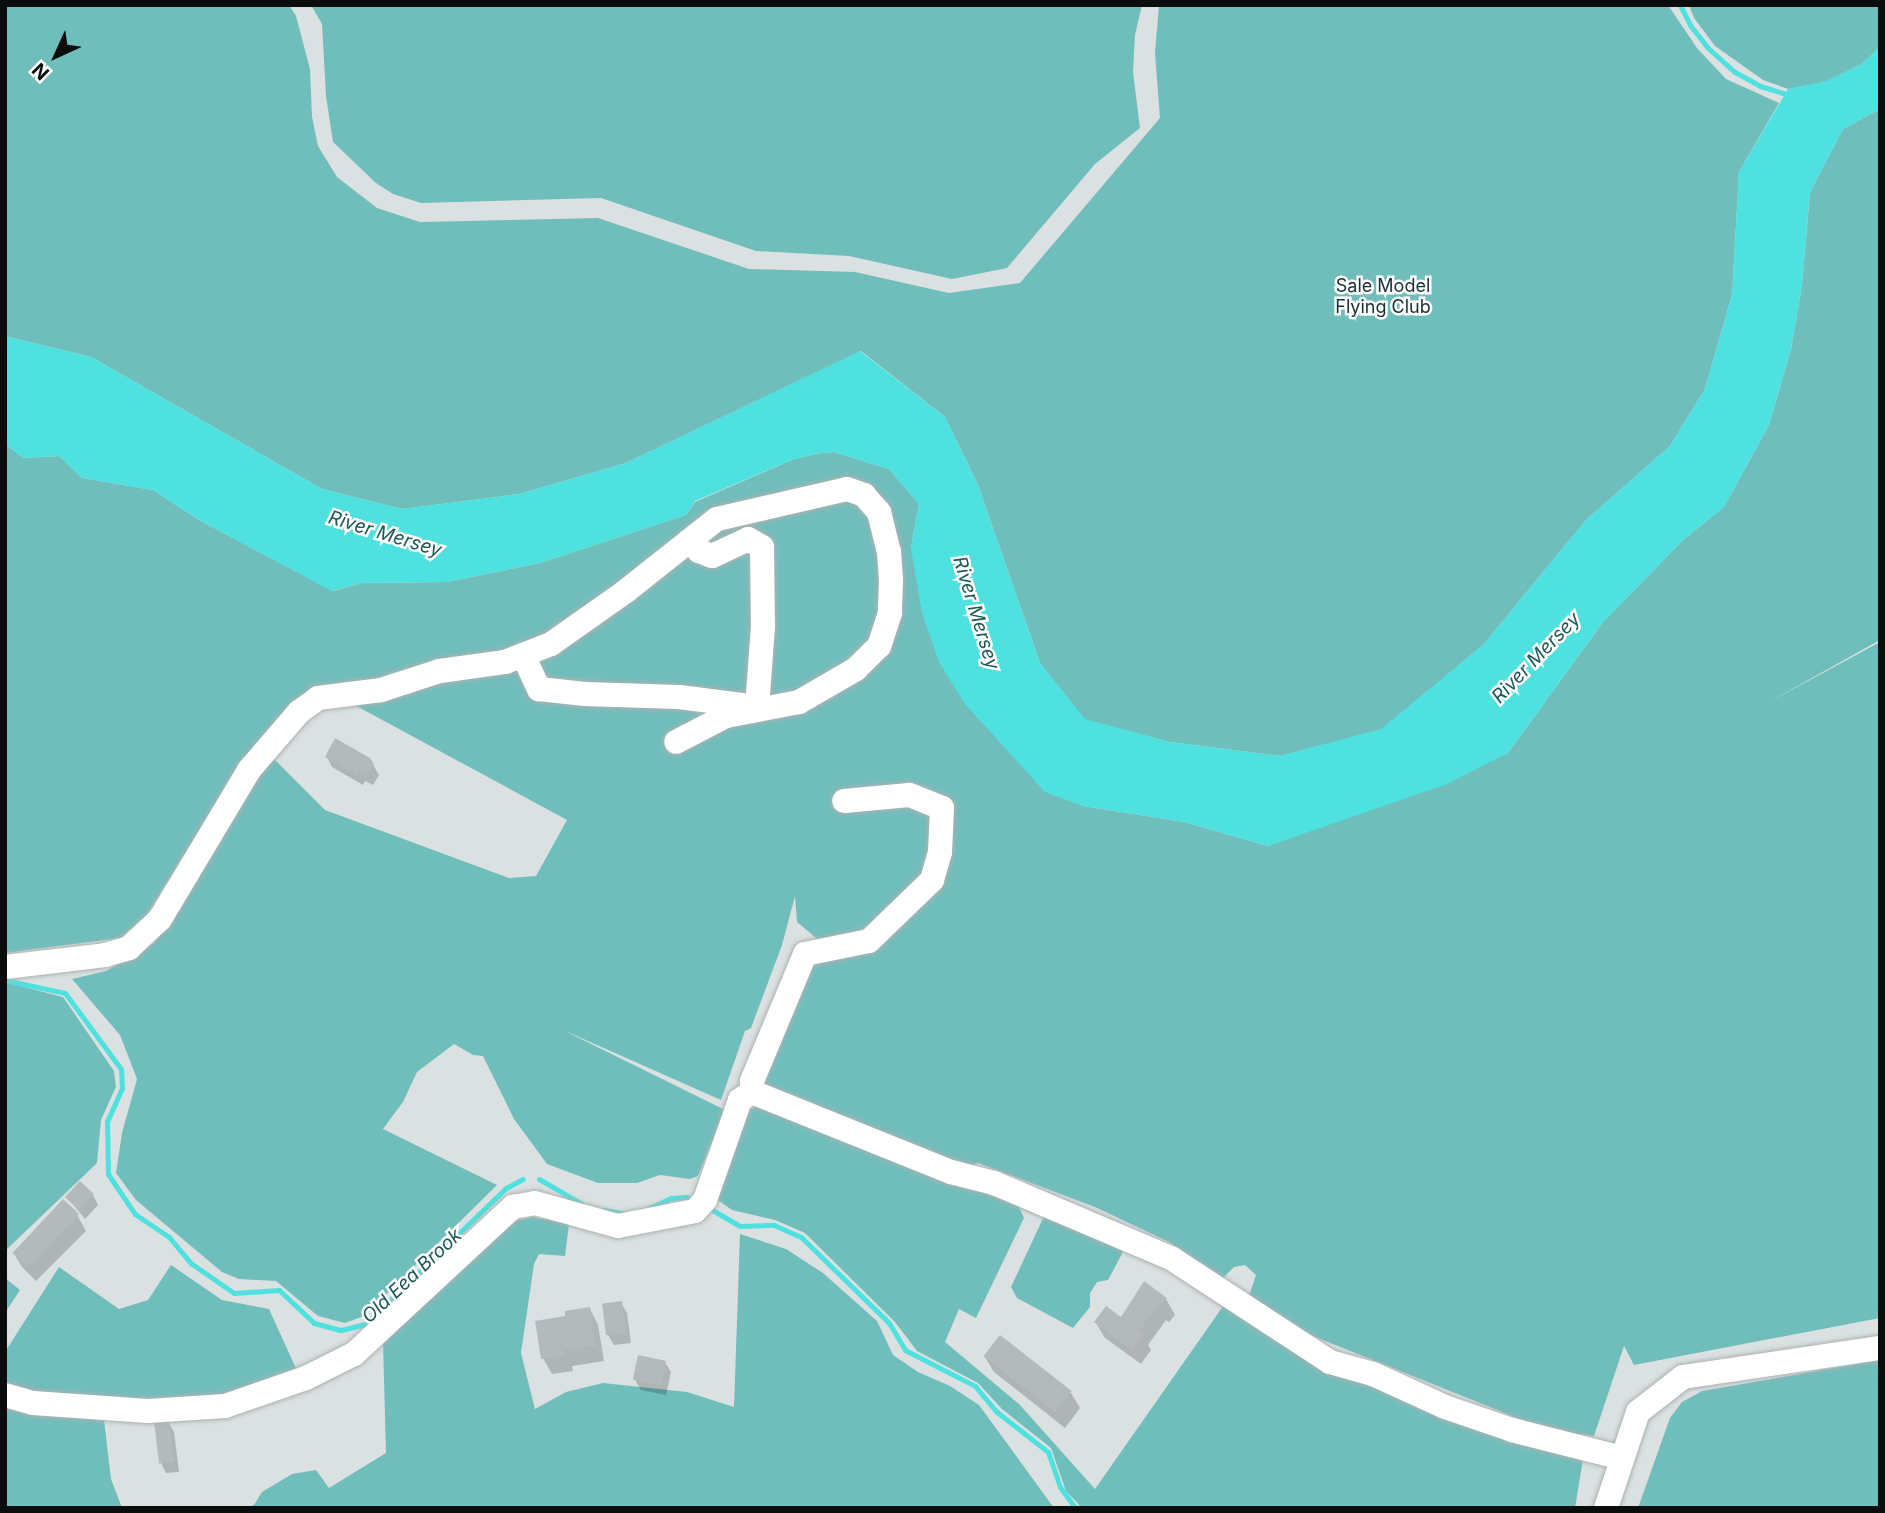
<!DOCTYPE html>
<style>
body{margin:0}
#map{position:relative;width:1885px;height:1513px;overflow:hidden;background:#dbe1e1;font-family:Inter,sans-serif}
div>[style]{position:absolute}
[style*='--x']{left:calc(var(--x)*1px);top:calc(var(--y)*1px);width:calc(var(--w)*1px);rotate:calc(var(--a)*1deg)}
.green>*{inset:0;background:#70bebc}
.water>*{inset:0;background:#4ee1df}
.shadow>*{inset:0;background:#0003}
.stream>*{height:5px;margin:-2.5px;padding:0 2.5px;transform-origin:2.5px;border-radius:2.5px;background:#4ee1df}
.building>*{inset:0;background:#b4baba;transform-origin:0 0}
.roads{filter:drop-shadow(0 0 2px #acb2b2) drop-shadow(0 0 2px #acb2b2)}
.minor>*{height:24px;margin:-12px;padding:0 12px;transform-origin:12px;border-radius:12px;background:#fff}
span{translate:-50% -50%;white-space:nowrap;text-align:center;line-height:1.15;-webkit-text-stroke:5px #fff;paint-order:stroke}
.park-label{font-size:18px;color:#183030}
.water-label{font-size:19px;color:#1a5756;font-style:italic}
.frame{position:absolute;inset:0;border:7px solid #0b0d0d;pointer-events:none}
.north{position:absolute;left:21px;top:21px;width:70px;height:70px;-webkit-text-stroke:5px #fff;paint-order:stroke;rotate:225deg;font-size:19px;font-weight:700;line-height:28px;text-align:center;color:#0b0d0d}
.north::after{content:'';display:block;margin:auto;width:24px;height:32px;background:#0b0d0d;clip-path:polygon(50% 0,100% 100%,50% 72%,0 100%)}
</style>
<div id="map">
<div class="green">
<div style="clip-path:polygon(5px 5px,289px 5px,296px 16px,310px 69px,312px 117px,318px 146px,337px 177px,377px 208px,420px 222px,598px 218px,749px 269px,855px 272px,949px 293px,1020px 283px,1160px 118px,1155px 53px,1159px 5px,1668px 5px,1697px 48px,1726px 79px,1779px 103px,1739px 172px,1732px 295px,1705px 389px,1670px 446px,1586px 520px,1483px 645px,1381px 730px,1280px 756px,1170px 742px,1085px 720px,1040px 663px,978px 485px,945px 417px,861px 351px,626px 463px,519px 494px,402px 509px,322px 489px,91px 357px,5px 336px)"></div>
<div style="clip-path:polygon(311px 5px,1142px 5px,1135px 35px,1133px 72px,1140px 128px,1095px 164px,1007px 268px,952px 279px,849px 256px,756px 251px,601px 198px,421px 203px,393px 194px,376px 183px,333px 142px,326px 96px,322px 24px)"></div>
<div style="clip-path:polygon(1689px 5px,1880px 5px,1880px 47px,1862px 64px,1826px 82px,1788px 89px,1763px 80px,1715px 46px,1694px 18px)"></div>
<div style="clip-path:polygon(1880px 109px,1880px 640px,1769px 702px,1880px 642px,1880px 1318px,1634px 1365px,1624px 1346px,1594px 1436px,1547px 1430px,1303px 1332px,1249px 1296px,1256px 1275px,1245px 1265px,1234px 1267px,1223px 1278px,1169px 1242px,1095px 1207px,978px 1163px,966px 1169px,758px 1084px,821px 942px,797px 922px,795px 896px,782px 945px,751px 1028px,745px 1031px,721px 1100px,563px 1030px,725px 1110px,698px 1176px,690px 1179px,660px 1175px,637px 1183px,598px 1183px,547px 1164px,514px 1119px,483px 1056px,473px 1055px,454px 1044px,417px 1072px,403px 1102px,383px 1129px,497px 1185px,364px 1316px,345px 1323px,318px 1316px,276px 1281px,239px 1279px,222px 1272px,136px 1200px,116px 1173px,122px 1133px,137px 1079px,120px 1035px,72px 979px,106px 971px,154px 943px,271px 756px,325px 810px,509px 878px,536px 876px,567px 820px,351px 703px,283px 718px,236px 771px,146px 916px,120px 938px,5px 953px,5px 444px,24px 458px,59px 456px,82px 478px,153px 490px,199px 520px,333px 591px,362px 583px,447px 582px,540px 563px,686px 515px,695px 502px,794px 459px,821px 453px,834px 452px,889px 469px,919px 504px,911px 548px,1083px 806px,1184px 822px,1268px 846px,1508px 753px,1603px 622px,1683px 540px,1724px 507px,1769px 425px,1791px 349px,1802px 285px,1810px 192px,1843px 129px)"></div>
<div style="clip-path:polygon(9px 983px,63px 997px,114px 1071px,116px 1087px,101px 1120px,97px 1163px,5px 1251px,5px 984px)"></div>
<div style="clip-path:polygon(763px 1104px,1019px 1207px,1024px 1218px,976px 1318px,959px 1309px,945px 1342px,1019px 1404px,1095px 1489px,1226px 1302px,1279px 1342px,1583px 1459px,1575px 1508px,1082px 1508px,1066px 1491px,1051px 1448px,1002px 1409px,978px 1383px,917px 1351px,895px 1322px,805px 1233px,775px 1220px,732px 1210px,712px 1196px,743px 1112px)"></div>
<div style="clip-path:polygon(1046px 1212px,1111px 1239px,1123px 1252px,1108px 1280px,1097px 1282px,1090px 1293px,1090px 1307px,1073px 1328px,1017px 1298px,1011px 1287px)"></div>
<div style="clip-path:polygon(532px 1217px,569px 1224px,565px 1256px,539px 1254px,534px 1264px,521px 1353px,535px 1409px,566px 1392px,603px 1383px,687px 1392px,734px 1407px,740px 1234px,786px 1249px,823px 1273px,877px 1321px,893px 1355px,918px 1372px,950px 1386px,979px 1405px,1054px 1508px,245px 1508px,254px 1505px,262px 1492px,292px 1474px,316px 1470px,329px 1488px,386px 1453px,383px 1343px,510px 1222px)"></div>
<div style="clip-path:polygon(171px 1265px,222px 1300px,269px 1309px,299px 1375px,214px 1401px,128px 1404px,5px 1390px,5px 1352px,59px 1267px,119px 1309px,148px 1300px)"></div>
<div style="clip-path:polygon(5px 1278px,20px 1290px,5px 1313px)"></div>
<div style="clip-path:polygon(1880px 1360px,1880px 1508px,1638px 1508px,1670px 1418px,1682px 1402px,1702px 1391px)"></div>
<div style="clip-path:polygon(5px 1406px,104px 1420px,111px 1479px,122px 1508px,5px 1508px)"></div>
</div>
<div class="water">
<div style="clip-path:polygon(1880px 47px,1880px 109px,1843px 129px,1810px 192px,1802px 285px,1791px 349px,1769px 425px,1724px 507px,1683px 540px,1603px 622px,1508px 753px,1447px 784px,1268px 846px,1184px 822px,1083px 806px,1045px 792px,965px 704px,939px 662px,922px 613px,911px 548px,919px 504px,889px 469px,834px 452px,821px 453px,794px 459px,695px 501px,686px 515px,540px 563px,447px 582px,362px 583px,332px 591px,199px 520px,153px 490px,82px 478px,59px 456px,24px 458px,5px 444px,5px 336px,91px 357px,322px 489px,402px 509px,519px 494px,626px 463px,860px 351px,945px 417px,978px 485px,1040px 663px,1085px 719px,1170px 742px,1280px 756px,1381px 729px,1483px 645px,1586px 520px,1670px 446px,1705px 389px,1732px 295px,1739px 172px,1788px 89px,1826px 81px,1862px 64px)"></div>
</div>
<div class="shadow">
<div style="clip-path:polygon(327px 757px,373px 765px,379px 775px,373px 785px,365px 781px,363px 785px,332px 767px)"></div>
<div style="clip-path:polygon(93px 1195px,98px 1205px,85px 1219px,67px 1197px)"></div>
<div style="clip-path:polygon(76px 1213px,86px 1231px,36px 1281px,22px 1267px,13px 1252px)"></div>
<div style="clip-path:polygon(1166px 1299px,1175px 1315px,1169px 1322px,1166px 1320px,1148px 1345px,1151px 1350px,1141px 1364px,1105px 1338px,1096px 1323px,1122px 1320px)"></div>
<div style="clip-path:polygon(621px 1303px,627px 1313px,631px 1343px,614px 1345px,608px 1335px)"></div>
<div style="clip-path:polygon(590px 1309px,598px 1325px,604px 1361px,572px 1366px,573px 1371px,552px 1374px,543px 1358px,567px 1318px)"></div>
<div style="clip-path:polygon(1000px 1337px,1071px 1393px,1080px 1408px,1065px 1428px,994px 1372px,985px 1357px)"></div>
<div style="clip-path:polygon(665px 1362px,671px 1372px,666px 1395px,641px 1390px,635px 1380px)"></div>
<div style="clip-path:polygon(168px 1422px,174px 1432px,179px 1472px,166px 1473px,161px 1463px)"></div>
</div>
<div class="stream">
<div style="--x:1680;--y:5;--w:22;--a:63"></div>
<div style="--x:1690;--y:25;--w:29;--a:52"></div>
<div style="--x:1708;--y:48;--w:36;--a:42"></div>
<div style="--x:1735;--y:72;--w:29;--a:29"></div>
<div style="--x:1760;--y:86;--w:31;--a:17"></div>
<div style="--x:5;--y:980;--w:61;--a:12.2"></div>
<div style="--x:65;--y:993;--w:94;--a:53.6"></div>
<div style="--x:121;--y:1069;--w:19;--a:87"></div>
<div style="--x:122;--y:1088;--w:36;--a:114"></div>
<div style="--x:107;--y:1121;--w:53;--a:88.9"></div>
<div style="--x:108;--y:1174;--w:48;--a:56"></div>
<div style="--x:135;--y:1214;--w:41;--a:34.1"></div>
<div style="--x:169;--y:1237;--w:35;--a:50"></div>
<div style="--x:192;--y:1264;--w:51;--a:34.6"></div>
<div style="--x:234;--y:1293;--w:45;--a:-3.8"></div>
<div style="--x:279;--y:1290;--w:48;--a:43.3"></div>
<div style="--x:314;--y:1323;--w:28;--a:15"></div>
<div style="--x:341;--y:1330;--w:25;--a:-14"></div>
<div style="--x:365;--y:1324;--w:196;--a:-44"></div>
<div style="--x:506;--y:1188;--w:19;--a:-28"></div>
<div style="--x:539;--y:1179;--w:50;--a:30.2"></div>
<div style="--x:707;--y:1207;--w:38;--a:30"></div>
<div style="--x:740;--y:1226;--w:34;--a:-2"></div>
<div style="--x:774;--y:1225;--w:30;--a:24"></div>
<div style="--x:801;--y:1237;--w:123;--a:44.3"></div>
<div style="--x:889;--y:1323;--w:31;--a:59"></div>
<div style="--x:905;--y:1350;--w:79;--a:27.2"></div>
<div style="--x:975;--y:1386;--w:34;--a:50"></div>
<div style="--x:997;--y:1412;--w:65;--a:38.1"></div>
<div style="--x:1048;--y:1452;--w:37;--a:71"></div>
<div style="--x:1060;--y:1487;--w:26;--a:54"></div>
<div style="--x:604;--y:1210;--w:22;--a:10"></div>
<div style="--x:645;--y:1210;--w:29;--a:-25"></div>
<div style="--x:671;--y:1198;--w:15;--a:-4"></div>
<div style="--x:686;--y:1197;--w:10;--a:29"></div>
</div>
<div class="building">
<div style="clip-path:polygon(335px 738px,370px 758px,374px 764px,367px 776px,359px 772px,357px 776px,325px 757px)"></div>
<div style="left:80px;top:1181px;width:19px;height:22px;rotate:43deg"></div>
<div style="left:63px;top:1199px;width:22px;height:74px;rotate:43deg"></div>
<div style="clip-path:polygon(1144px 1281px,1167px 1298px,1160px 1308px,1157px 1306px,1139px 1331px,1144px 1334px,1132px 1350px,1094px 1322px,1106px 1306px,1121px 1317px)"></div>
<div style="left:622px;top:1301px;width:32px;height:20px;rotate:83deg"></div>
<div style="clip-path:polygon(590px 1307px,596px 1346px,564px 1350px,565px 1355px,541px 1359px,535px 1321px,565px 1316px,565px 1311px)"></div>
<div style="left:1000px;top:1335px;width:91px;height:27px;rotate:38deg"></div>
<div style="left:638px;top:1355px;width:29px;height:25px;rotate:12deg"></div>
<div style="left:169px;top:1421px;width:41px;height:15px;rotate:83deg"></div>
</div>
<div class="roads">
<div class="minor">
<div style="--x:690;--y:540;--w:14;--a:51"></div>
<div style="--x:699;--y:551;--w:14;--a:21"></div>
<div style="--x:712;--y:556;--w:40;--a:-25"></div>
<div style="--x:748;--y:539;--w:16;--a:30"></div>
<div style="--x:762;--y:547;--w:79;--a:89.3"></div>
<div style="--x:763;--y:626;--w:82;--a:94.2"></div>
<div style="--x:523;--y:655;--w:38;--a:65"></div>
<div style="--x:539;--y:689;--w:46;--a:6.2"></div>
<div style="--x:585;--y:694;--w:94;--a:1.8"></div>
<div style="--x:679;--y:697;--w:71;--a:7.3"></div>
<div style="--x:5;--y:967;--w:101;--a:-6.8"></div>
<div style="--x:105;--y:955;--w:25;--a:-16"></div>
<div style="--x:129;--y:948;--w:42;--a:-43.1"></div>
<div style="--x:160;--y:919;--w:174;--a:-59.1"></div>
<div style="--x:249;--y:770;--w:77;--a:-49.2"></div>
<div style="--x:299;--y:712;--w:24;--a:-36"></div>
<div style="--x:318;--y:698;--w:64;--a:-7.2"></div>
<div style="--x:381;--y:690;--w:62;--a:-17.9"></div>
<div style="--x:440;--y:671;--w:66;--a:-7.9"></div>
<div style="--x:505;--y:662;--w:49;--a:-21.4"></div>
<div style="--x:551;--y:644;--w:92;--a:-35.2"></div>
<div style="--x:626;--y:591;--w:116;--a:-38.4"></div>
<div style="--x:717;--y:519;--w:133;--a:-13"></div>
<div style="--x:847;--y:489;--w:18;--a:19"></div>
<div style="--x:864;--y:495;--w:23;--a:49"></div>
<div style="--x:879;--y:512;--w:41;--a:76"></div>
<div style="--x:889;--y:552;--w:28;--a:86"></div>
<div style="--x:891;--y:580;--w:33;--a:92"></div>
<div style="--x:890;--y:613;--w:35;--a:108"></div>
<div style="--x:879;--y:646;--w:33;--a:135"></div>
<div style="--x:856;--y:669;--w:66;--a:149.9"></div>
<div style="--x:799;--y:702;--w:74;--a:169.1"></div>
<div style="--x:726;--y:716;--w:56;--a:152.5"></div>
<div style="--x:752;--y:1092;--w:214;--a:21.9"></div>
<div style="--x:951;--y:1172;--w:44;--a:14.3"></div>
<div style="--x:994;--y:1183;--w:192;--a:23"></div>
<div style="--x:1171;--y:1258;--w:190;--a:33.2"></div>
<div style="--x:1330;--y:1362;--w:45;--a:15.6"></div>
<div style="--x:1373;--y:1374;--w:79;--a:24.6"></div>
<div style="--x:1445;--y:1407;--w:71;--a:18.9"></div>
<div style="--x:1512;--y:1430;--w:114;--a:14.3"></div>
<div style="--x:752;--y:1092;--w:11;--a:-90"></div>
<div style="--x:752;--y:1081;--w:138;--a:-67.3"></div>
<div style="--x:805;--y:954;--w:65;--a:-11.5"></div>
<div style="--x:869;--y:941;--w:88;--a:-44.1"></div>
<div style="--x:932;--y:880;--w:29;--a:-74"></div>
<div style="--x:940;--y:852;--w:44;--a:-87.4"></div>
<div style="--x:942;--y:808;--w:35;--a:-158"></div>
<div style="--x:909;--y:795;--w:65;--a:174.7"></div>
<div style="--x:5;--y:1395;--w:29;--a:16"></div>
<div style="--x:33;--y:1403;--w:115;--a:4"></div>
<div style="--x:148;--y:1411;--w:77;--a:-3.7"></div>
<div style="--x:225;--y:1406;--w:86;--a:-19.1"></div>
<div style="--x:306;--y:1378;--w:54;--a:-26.6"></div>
<div style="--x:354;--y:1354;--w:217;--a:-42.8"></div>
<div style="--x:513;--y:1207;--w:22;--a:-10"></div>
<div style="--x:535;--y:1203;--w:86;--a:15.5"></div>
<div style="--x:618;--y:1226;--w:78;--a:-11"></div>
<div style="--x:695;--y:1211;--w:15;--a:-48"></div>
<div style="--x:705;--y:1200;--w:106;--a:-70.7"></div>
<div style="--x:740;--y:1100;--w:14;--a:-34"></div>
<div style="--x:1606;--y:1508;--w:101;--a:-71.6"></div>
<div style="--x:1638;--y:1412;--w:57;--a:-37.9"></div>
<div style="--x:1683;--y:1377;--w:199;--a:-8.4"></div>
</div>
</div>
<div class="park-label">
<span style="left:1383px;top:297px">Sale Model<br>Flying Club</span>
</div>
<div class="water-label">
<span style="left:385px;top:534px;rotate:17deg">River Mersey</span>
<span style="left:976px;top:613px;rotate:73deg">River Mersey</span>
<span style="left:1536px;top:658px;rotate:-46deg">River Mersey</span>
<span style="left:412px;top:1276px;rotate:-43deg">Old Eea Brook</span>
</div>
<div class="frame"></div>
<div class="north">N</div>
</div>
